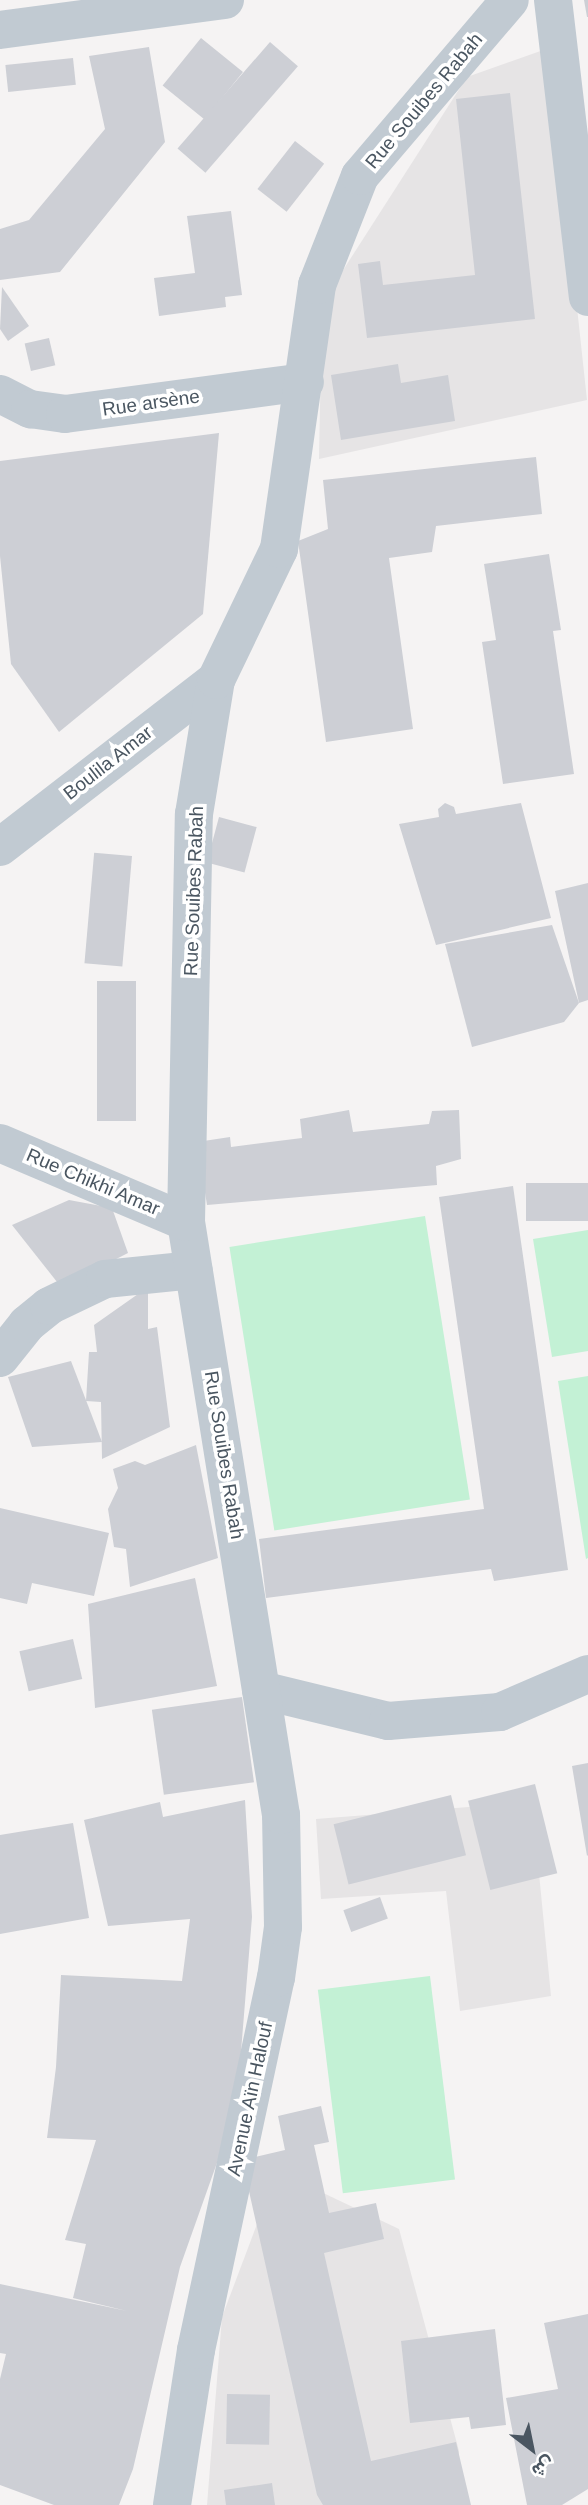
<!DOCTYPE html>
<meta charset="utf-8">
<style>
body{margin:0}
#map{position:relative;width:588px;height:2505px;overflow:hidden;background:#f5f3f3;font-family:Arial,Vazirmatn,sans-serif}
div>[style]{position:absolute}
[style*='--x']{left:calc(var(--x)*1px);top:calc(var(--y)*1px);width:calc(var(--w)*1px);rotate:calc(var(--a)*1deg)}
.education>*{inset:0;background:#e6e4e5}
.green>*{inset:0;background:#c3f1d5;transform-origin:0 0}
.building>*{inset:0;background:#cdcfd5;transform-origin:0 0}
.minor>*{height:38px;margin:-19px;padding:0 19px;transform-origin:19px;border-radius:19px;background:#c1cad2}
span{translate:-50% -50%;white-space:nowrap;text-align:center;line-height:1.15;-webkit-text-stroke:7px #fff;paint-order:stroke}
.street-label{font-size:19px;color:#4a5661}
.north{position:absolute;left:497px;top:2414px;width:70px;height:70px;-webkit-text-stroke:5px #fff;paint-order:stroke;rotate:148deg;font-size:19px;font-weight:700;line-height:28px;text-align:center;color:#4a5661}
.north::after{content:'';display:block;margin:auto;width:24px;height:32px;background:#4a5661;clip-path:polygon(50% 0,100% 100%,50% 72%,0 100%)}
</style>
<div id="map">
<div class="education">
<div style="clip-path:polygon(549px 48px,587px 400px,319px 459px,322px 303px,467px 77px)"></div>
<div style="clip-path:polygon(532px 1802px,551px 1996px,460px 2011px,446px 1891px,321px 1899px,316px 1819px)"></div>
<div style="clip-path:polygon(277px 2171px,399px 2229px,459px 2451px,458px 2505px,207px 2505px,222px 2317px)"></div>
</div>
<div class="green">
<div style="left:425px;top:1216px;width:287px;height:198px;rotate:81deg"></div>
<div style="clip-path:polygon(588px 1230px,588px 1351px,552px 1357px,533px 1239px)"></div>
<div style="clip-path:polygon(588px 1376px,588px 1558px,586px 1559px,558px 1381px)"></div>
<div style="left:430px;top:1976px;width:205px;height:113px;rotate:83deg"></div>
</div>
<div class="building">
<div style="clip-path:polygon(584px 0,588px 0,588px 17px,587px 17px)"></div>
<div style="left:201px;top:38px;width:54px;height:61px;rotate:39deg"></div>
<div style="left:270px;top:42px;width:37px;height:141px;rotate:41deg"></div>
<div style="clip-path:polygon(149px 47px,165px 142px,60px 272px,0 280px,0 229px,29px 220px,105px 129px,89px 56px)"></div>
<div style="left:73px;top:58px;width:27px;height:68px;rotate:84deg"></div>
<div style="clip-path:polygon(510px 93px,535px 319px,367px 338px,358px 264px,380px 261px,383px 285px,475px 275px,456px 99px)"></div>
<div style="left:295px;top:141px;width:37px;height:61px;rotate:38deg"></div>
<div style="clip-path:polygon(231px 211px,242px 295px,225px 297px,226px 307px,159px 316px,154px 278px,195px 273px,187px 216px)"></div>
<div style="clip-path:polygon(2px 287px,29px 326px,8px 341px,0 329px)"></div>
<div style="left:49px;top:338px;width:28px;height:25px;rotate:77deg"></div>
<div style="clip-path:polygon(398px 364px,401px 383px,448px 375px,455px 421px,341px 440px,331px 375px)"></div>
<div style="clip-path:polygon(219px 433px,203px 614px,59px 732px,11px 664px,0 556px,0 461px)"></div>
<div style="clip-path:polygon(536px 457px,542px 514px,436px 526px,432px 552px,389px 558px,413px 729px,326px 742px,298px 541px,328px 529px,323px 480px)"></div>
<div style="clip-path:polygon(549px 554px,561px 630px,553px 631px,574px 774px,503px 784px,482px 642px,496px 640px,484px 564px)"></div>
<div style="clip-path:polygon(445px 803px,454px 807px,456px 814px,521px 803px,551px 918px,436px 945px,399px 824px,439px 817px,438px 809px)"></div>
<div style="left:219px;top:817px;width:39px;height:47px;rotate:15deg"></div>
<div style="left:132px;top:856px;width:111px;height:38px;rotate:95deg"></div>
<div style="clip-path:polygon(588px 883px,588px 1000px,579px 1003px,555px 891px)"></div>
<div style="clip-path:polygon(552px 925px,579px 1003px,564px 1022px,472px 1047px,445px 944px)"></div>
<div style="left:97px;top:981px;width:39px;height:140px"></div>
<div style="clip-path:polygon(349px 1110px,353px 1132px,429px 1124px,432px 1111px,459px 1110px,461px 1159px,436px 1166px,437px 1185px,207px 1205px,197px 1142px,230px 1137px,231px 1147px,302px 1138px,300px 1119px)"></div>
<div style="left:588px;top:1183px;width:38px;height:62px;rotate:90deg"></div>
<div style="clip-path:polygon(513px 1186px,568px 1570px,494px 1581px,491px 1569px,266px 1598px,259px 1539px,484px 1509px,439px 1197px)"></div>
<div style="clip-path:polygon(69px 1200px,112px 1208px,128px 1253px,61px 1287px,12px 1225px)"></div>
<div style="clip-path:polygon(148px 1287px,148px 1329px,157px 1327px,170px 1427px,102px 1459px,101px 1402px,86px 1401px,89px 1352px,97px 1352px,94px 1325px)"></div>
<div style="clip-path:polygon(71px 1361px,102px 1442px,32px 1447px,8px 1377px)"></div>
<div style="clip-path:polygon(196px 1445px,218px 1558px,130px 1587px,126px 1549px,114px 1547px,108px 1509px,118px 1488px,113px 1469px,135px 1461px,145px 1465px)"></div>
<div style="clip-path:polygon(0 1508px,109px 1533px,94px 1596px,32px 1583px,27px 1604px,0 1598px)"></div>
<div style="clip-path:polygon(195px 1578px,217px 1686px,95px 1708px,88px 1604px)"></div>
<div style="left:73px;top:1639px;width:41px;height:55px;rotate:77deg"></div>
<div style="left:242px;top:1697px;width:86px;height:91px;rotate:82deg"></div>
<div style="clip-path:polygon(588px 1763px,588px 1855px,587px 1856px,572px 1766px)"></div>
<div style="left:535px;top:1784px;width:92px;height:69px;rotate:76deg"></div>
<div style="left:451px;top:1795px;width:62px;height:121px;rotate:76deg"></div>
<div style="clip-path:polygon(245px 1800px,252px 1917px,239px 2076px,224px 2143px,180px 2267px,133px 2469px,119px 2505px,54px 2505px,0 2485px,0 2379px,6px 2354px,0 2353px,0 2284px,127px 2311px,73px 2298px,86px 2244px,65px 2240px,96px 2140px,47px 2138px,56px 2067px,61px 1975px,182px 1981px,190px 1919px,108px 1926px,84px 1820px,160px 1802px,163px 1817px)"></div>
<div style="clip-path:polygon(73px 1823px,89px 1918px,0 1934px,0 1835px)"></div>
<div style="left:380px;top:1897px;width:23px;height:39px;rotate:70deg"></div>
<div style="clip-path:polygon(321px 2106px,329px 2142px,314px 2145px,329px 2213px,376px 2203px,384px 2239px,324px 2253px,371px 2461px,456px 2442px,471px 2505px,323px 2505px,317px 2495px,242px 2160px,285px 2150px,278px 2116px)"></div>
<div style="clip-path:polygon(588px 2314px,588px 2489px,562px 2505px,527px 2505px,506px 2398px,558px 2389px,544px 2323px)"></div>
<div style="clip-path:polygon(495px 2329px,506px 2425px,471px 2429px,469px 2417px,410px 2423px,401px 2341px)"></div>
<div style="left:227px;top:2394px;width:43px;height:50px;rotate:1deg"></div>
<div style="clip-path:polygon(272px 2483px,275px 2505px,226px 2505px,224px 2490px)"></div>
</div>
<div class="minor">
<div style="--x:553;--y:0;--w:299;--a:83.3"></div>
<div style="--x:0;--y:30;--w:227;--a:-7.6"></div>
<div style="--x:0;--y:394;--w:34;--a:27"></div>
<div style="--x:30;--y:409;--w:35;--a:8"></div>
<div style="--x:65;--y:414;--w:242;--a:-7.6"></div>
<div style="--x:0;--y:847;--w:273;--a:-37.7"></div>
<div style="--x:0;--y:1143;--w:202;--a:23"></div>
<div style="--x:0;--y:1358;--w:43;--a:-51.5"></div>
<div style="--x:27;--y:1324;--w:28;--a:-39"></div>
<div style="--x:49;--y:1306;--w:62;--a:-25.7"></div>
<div style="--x:105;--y:1279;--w:89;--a:-5.8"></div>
<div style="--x:261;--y:1690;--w:131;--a:13.7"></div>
<div style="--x:388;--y:1721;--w:112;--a:-4.6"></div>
<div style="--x:500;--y:1712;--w:96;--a:-23.4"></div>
<div style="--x:172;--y:2505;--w:157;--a:-81.2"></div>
<div style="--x:196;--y:2350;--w:381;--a:-77.9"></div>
<div style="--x:276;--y:1978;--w:51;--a:-82.2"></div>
<div style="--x:283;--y:1927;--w:112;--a:-91"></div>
<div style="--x:281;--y:1815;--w:601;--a:-99.1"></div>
<div style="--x:186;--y:1222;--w:408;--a:-88.9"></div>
<div style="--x:194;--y:814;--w:136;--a:-80.7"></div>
<div style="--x:216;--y:680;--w:145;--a:-64.3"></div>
<div style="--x:279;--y:549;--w:267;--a:-81.8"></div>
<div style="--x:317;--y:285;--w:117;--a:-68.5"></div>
<div style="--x:360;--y:176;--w:231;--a:-49.6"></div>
</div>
<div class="street-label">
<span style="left:424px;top:101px;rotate:-50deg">Rue Souibes Rabah</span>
<span style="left:151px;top:403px;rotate:-8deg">Rue arsène</span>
<span style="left:108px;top:763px;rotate:-38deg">Boulila Amar</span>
<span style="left:194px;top:891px;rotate:-88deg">Rue Souibes Rabah</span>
<span style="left:93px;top:1182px;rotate:23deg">Rue Chikhi Amar</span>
<span style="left:224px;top:1455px;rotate:81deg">Rue Souibes Rabah</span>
<span style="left:250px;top:2099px;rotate:-78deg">Avenue Aïn Halouf</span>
</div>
<div class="north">ش</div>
</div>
